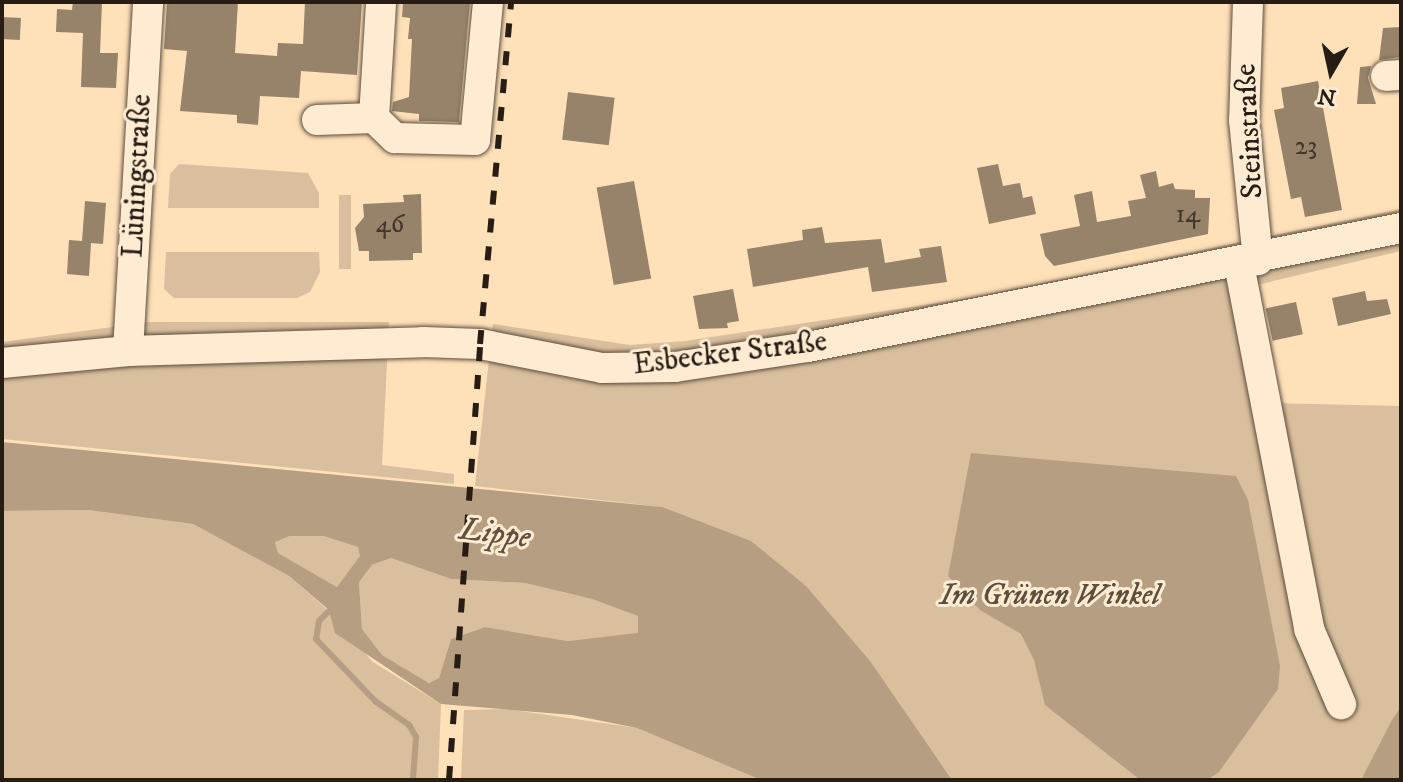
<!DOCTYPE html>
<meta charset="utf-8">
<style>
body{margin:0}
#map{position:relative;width:1403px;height:782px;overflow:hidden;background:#fee0b9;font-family:"IM FELL DW Pica",serif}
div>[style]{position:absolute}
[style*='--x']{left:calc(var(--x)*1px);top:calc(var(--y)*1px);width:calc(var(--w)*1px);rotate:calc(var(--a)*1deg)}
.green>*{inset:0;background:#d9bf9d;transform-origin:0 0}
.water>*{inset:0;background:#b59e81}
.stream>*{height:6px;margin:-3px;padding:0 3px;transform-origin:3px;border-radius:3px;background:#b59e81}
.building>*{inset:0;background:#97826a;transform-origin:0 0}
.roads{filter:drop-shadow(0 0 2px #5d4e3d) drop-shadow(0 0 2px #5d4e3d)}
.minor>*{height:30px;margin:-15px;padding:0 15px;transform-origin:15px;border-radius:15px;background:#feebd2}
.rail>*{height:6px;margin-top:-3px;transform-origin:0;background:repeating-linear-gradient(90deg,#271d14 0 14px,transparent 0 28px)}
span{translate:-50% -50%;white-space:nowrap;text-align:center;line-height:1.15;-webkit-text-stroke:6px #feebd2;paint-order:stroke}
.number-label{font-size:26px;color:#43362a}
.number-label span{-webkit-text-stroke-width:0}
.street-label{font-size:30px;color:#271d14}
.park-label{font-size:30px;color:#5c4e3d;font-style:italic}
.water-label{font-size:32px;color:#605140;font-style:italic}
.frame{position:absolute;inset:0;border:4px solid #271d14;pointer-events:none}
.north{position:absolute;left:1291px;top:32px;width:80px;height:80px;-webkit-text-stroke:6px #feebd2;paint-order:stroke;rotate:189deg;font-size:22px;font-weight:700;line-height:32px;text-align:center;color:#271d14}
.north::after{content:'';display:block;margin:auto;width:28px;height:36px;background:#271d14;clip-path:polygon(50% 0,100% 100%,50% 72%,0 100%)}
</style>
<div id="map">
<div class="green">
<div style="clip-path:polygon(179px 164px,308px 173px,319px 193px,319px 208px,168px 208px,170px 174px)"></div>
<div style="left:339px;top:195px;width:12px;height:74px"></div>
<div style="clip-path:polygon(1401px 209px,1401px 251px,1244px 288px,1266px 403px,1401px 406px,1401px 707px,1361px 780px,952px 780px,936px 758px,662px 507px,475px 486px,493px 324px,630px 345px,685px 341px,970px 298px)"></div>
<div style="clip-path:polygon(166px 252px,319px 252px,320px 272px,310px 292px,297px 298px,174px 298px,164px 289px)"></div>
<div style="clip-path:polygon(149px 322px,389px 322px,382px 465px,454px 474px,454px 484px,2px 439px,2px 342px)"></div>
<div style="clip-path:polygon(88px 510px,193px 524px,289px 576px,329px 611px,373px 662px,441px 704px,438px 780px,2px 780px,2px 511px)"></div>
<div style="clip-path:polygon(290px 536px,323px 536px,358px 547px,361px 556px,337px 587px,278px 553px,275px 542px)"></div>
<div style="clip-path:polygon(391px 558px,451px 579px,525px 583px,592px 599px,639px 616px,638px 634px,568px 641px,485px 627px,451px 639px,439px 678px,429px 683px,382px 655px,362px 629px,359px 582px,372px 565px)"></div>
<div style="clip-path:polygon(507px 709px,637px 728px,761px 780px,461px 780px,464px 710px)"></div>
</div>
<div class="water">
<div style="clip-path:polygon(evenodd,2px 442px,662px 507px,751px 541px,806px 586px,870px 661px,952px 780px,761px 780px,637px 728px,572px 715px,441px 704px,335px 633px,329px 610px,289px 576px,193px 524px,88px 510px,2px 511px,2px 442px,290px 536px,323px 536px,358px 547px,360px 556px,337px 587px,278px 553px,275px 542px,290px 536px,2px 442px,391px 558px,451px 579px,525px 583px,592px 599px,638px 616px,638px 633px,568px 641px,485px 627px,451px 639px,439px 678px,429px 683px,382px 655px,362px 629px,359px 582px,372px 565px,391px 558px)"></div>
<div style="clip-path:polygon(971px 453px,1236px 476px,1248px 500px,1280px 666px,1278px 689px,1219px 772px,1207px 780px,1139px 779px,1045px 705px,1034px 660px,1021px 634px,980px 610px,948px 576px)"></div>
<div style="clip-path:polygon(1401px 707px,1401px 780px,1361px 780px,1392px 720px)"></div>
</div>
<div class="stream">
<div style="--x:329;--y:611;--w:14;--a:135"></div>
<div style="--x:319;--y:621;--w:18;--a:99"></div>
<div style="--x:316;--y:639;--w:86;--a:46.4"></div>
<div style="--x:375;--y:701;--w:42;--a:35.2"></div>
<div style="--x:409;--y:725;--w:14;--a:60"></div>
<div style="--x:416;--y:737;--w:43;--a:94"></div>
</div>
<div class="building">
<div style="clip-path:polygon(73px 2px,102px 2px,100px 53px,118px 53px,116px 88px,81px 87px,83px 33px,56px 32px,57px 9px,72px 10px)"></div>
<div style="clip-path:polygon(167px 2px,238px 2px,235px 53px,277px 56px,278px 43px,303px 44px,305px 2px,362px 2px,357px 75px,301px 71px,299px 98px,260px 96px,258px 125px,237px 123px,237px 115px,180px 111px,187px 51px,164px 49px)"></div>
<div style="clip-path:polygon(403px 2px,470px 2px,459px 122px,419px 121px,419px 114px,392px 111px,393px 102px,409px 97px,412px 39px,408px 39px,410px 18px,402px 17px)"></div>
<div style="left:2px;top:17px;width:19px;height:22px;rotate:3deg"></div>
<div style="clip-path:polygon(1401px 27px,1401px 57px,1379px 60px,1383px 28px)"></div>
<div style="clip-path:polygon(1371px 66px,1368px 78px,1376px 104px,1357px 104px,1360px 67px)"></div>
<div style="clip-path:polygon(1318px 81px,1342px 210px,1305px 217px,1301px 197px,1291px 199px,1274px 110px,1284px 108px,1281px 88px)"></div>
<div style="left:568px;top:92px;width:47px;height:48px;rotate:7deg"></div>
<div style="clip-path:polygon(998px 164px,1003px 186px,1020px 183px,1023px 198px,1032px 196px,1036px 214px,989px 224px,977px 168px)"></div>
<div style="clip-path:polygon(1156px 171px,1159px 187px,1173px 183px,1175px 189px,1195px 190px,1195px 198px,1210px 198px,1208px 234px,1054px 266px,1045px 256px,1040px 234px,1080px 226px,1074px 195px,1092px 191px,1097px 222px,1131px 216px,1128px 201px,1146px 198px,1140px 175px)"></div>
<div style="left:634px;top:181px;width:99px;height:38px;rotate:80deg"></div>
<div style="clip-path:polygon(421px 194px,422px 253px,413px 253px,413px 260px,369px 261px,369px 251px,359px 251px,355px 228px,364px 217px,363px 204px,404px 202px,403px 195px)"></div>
<div style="clip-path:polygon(85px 201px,106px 203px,103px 244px,91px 243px,89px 276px,67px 274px,69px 240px,82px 241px)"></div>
<div style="clip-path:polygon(822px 227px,825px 243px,881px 239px,885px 263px,921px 257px,919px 249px,941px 246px,947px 282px,872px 292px,868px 267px,753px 287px,747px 249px,803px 240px,802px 230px)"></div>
<div style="clip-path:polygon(733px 289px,739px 321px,727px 323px,728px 328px,699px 329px,693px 296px)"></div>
<div style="clip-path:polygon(1365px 291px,1367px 301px,1387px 299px,1391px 314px,1338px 326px,1332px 298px)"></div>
<div style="left:1296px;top:302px;width:33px;height:31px;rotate:78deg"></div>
</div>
<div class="roads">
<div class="minor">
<div style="--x:1248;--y:2;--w:118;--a:91.9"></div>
<div style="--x:1244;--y:120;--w:141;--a:84.3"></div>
<div style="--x:1386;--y:76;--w:15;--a:-4"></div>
<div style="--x:374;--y:118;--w:116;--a:-86.5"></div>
<div style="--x:317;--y:120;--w:57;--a:-2"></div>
<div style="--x:374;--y:118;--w:29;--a:44"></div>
<div style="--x:395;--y:138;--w:80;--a:1.4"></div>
<div style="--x:475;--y:140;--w:139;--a:-84.6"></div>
<div style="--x:1239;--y:264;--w:372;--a:79.1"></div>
<div style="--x:1309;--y:629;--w:82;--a:66.9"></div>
<div style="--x:128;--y:351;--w:350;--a:-86.7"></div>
<div style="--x:2;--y:363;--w:127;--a:-5.4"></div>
<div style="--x:128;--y:351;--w:295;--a:-1.7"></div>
<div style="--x:423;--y:342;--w:57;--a:2"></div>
<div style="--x:480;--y:344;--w:124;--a:11.1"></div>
<div style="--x:602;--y:368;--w:73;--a:-0.8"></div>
<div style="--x:675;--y:367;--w:134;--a:-8.6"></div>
<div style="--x:808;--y:347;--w:605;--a:-11.35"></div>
</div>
</div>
<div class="rail">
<div style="--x:449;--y:780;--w:437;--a:-85.9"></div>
<div style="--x:480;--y:344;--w:343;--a:-84.8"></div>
</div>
<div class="number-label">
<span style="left:1306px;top:147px">23</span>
<span style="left:1188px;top:215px">14</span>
<span style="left:390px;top:225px">46</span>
</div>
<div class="street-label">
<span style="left:1250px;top:131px;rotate:-93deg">Steinstraße</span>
<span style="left:138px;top:176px;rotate:-87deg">Lüningstraße</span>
<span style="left:730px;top:354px;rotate:-7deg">Esbecker Straße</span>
</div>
<div class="park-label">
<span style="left:1050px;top:596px">Im Grünen Winkel</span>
</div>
<div class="water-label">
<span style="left:495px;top:534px;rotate:7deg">Lippe</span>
</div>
<div class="frame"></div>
<div class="north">N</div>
</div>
